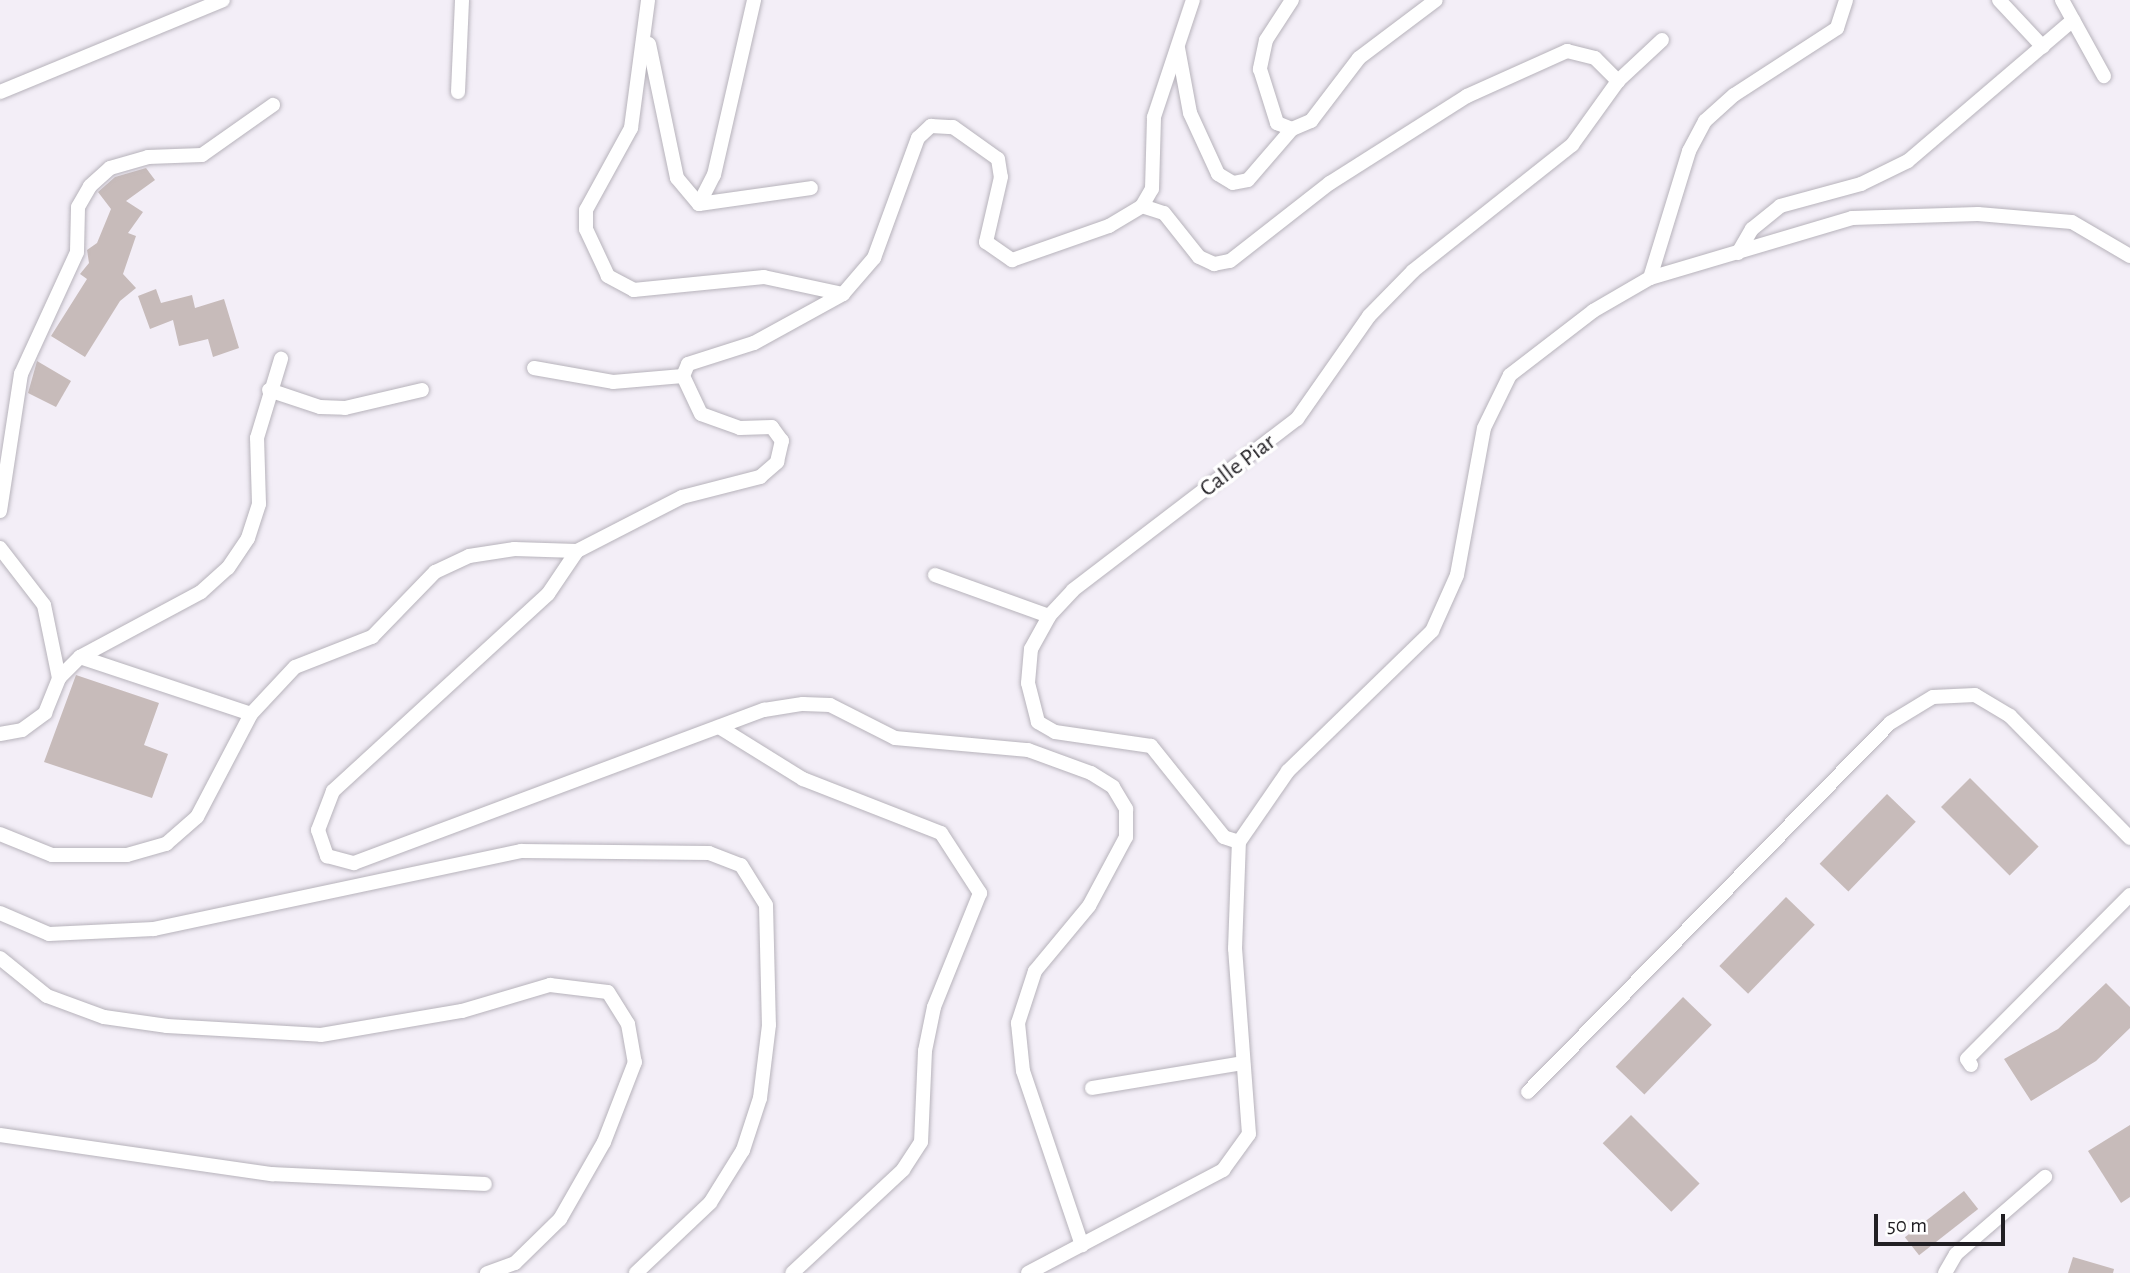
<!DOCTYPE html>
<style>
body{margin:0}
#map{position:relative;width:2130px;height:1273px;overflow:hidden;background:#f3eef7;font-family:"Alegreya Sans",sans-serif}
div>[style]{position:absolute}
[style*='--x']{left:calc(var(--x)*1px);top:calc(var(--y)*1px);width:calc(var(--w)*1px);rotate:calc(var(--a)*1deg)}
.building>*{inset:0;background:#c7bbba;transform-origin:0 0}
.roads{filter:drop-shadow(0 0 2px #b7b3bb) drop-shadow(0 0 2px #b7b3bb)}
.minor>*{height:14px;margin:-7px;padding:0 7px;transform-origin:7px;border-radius:7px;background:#fff}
span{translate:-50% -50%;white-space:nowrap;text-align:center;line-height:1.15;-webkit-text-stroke:7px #fff;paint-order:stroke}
.street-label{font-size:24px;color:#211f23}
.scale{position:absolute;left:1874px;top:1214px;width:131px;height:32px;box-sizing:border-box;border:4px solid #211f23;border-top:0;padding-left:9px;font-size:21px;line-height:24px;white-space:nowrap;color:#211f23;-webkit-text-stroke:5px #fff;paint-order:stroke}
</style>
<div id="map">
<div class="building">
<div style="clip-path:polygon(146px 168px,155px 180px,126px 201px,143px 212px,128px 233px,136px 236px,123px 274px,136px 288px,120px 301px,85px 357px,51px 336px,87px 279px,80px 274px,89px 263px,87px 250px,97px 243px,111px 209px,98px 192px,115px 177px)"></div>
<div style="clip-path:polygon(156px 289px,161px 303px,192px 295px,195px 308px,224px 299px,239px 348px,213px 357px,208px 339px,179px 346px,173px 320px,150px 329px,138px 296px)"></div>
<div style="clip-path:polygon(37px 361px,71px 381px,56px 407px,28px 393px)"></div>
<div style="clip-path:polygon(76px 675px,159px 703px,144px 745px,168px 754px,152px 798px,44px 762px)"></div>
<div style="left:1970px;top:778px;width:97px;height:41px;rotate:45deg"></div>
<div style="left:1887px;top:794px;width:40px;height:97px;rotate:44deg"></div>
<div style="left:1786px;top:897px;width:40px;height:96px;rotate:44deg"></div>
<div style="clip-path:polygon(2106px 983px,2130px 1007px,2130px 1028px,2096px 1061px,2031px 1101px,2004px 1059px,2058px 1029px)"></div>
<div style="left:1683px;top:997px;width:40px;height:97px;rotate:44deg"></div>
<div style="left:1631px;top:1115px;width:97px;height:40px;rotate:45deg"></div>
<div style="clip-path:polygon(2130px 1125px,2130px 1197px,2121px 1203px,2088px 1151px)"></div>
<div style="left:1964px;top:1191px;width:23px;height:75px;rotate:52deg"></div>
<div style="clip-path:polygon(2073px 1257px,2114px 1269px,2113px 1273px,2068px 1273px)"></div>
</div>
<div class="roads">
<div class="minor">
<div style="--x:1292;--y:0;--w:48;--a:123"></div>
<div style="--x:1266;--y:40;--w:30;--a:102"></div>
<div style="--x:1260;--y:69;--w:57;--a:72.5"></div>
<div style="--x:1277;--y:123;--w:16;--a:22"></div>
<div style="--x:1292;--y:129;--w:21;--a:-23"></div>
<div style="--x:1311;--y:121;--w:79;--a:-52.7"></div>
<div style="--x:1359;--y:58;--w:96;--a:-37"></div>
<div style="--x:1999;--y:0;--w:64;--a:46.9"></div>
<div style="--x:2062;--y:0;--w:87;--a:61.1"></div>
<div style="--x:649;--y:44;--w:137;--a:78.2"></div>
<div style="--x:677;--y:178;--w:34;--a:50"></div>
<div style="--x:699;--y:204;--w:33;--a:-63"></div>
<div style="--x:714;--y:175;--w:180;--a:-77.1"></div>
<div style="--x:1178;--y:48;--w:66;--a:79.5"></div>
<div style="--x:1190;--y:113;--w:67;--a:65.3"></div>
<div style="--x:1218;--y:174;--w:17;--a:31"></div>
<div style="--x:1233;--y:183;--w:15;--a:-11"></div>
<div style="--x:1248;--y:180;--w:67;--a:-49.2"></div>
<div style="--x:0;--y:92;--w:241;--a:-22.4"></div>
<div style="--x:458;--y:92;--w:92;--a:-87.5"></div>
<div style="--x:699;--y:204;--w:113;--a:-8.1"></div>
<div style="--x:1142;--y:206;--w:23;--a:18"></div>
<div style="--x:1164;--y:213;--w:56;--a:51.5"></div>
<div style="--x:1199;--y:257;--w:17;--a:25"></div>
<div style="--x:1214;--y:264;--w:16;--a:-11"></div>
<div style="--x:1230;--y:261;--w:127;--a:-38"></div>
<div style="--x:1330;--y:183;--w:162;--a:-32.4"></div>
<div style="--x:1467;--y:96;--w:110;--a:-24.2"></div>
<div style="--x:1567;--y:51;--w:29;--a:14"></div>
<div style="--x:1595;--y:58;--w:33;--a:45"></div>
<div style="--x:1738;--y:253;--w:28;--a:-60"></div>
<div style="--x:1752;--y:229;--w:36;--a:-39"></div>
<div style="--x:1780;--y:206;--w:84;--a:-15.2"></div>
<div style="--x:1861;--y:184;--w:52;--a:-26.1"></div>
<div style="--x:1908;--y:161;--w:217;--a:-40.5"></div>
<div style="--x:1650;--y:278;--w:133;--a:-72.9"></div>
<div style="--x:1689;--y:151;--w:34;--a:-62"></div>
<div style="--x:1705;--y:121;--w:39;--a:-42"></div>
<div style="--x:1734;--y:95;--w:123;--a:-33"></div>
<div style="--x:1837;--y:28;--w:29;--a:-72"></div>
<div style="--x:843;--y:294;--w:48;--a:-49.3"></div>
<div style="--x:874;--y:258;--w:128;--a:-69.9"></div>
<div style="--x:918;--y:138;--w:18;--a:-43"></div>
<div style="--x:931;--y:126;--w:22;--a:3"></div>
<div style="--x:953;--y:127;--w:55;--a:35.4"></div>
<div style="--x:998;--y:159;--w:18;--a:81"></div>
<div style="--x:1001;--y:177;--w:67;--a:103"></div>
<div style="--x:986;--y:242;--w:32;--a:35"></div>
<div style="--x:1012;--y:260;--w:103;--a:-19.3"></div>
<div style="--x:1109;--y:226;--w:39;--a:-31"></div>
<div style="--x:1142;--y:206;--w:20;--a:-60"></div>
<div style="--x:1152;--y:189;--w:72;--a:-88.4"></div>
<div style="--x:1154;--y:117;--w:123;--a:-71.6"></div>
<div style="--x:534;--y:368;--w:80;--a:10"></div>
<div style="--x:613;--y:382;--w:70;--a:-4.9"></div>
<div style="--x:269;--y:390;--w:54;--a:18.4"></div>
<div style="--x:320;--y:407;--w:25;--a:2"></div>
<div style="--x:345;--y:408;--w:79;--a:-13.2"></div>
<div style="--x:0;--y:511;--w:139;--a:-81.3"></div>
<div style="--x:21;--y:374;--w:134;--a:-65.3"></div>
<div style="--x:77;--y:252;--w:45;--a:-88.7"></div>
<div style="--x:78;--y:207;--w:24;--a:-60"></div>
<div style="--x:90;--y:186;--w:27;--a:-42"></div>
<div style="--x:110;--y:168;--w:40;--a:-16"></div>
<div style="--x:148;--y:157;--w:54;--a:-2.1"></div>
<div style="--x:202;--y:155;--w:87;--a:-35.2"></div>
<div style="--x:0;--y:548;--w:72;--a:52.3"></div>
<div style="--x:44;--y:605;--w:75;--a:78.4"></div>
<div style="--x:577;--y:551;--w:118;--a:-27.2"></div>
<div style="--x:682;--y:497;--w:81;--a:-14.4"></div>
<div style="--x:760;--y:477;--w:23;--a:-41"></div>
<div style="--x:777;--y:462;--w:22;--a:-77"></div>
<div style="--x:782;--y:441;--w:17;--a:-126"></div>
<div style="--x:772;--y:427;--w:32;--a:178"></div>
<div style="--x:740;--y:428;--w:41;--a:-160.3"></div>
<div style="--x:701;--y:414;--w:42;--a:-115.3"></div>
<div style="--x:683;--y:376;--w:13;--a:-67"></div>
<div style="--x:688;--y:364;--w:69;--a:-17.7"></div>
<div style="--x:754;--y:343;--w:102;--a:-28.8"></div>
<div style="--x:843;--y:294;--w:81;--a:-167.9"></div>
<div style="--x:764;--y:277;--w:131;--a:174.3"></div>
<div style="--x:634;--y:290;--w:30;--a:-152"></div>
<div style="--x:608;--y:276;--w:52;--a:-115.1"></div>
<div style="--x:586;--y:229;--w:19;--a:-90"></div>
<div style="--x:586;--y:210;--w:94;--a:-61.2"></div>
<div style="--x:631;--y:128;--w:129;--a:-82.4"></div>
<div style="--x:935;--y:575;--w:121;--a:19.8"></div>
<div style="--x:80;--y:657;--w:180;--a:18.4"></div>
<div style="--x:719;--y:727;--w:99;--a:31.8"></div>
<div style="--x:803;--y:779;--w:148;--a:21.4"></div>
<div style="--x:941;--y:833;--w:72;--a:57"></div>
<div style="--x:980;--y:893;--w:123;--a:112"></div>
<div style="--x:934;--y:1007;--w:45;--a:101.6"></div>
<div style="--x:925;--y:1051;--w:91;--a:92.5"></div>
<div style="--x:921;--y:1142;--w:33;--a:123"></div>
<div style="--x:903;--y:1170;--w:151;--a:137.1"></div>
<div style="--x:0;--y:734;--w:22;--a:-10"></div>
<div style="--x:22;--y:730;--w:29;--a:-36"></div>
<div style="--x:45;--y:713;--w:38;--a:-68"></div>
<div style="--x:59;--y:678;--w:30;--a:-45"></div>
<div style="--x:80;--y:657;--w:137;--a:-28.2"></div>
<div style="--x:201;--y:592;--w:36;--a:-42"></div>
<div style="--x:228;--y:568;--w:36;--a:-56"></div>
<div style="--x:248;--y:538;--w:36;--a:-72"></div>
<div style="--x:259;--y:504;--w:66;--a:-91.7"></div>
<div style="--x:257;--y:438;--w:83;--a:-73.1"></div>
<div style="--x:0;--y:834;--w:56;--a:22"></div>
<div style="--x:52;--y:855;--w:75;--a:0"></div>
<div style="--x:127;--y:855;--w:41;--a:-15.8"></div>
<div style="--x:166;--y:844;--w:41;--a:-41.1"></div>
<div style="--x:197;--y:817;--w:116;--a:-62.3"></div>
<div style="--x:251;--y:714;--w:64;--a:-46.9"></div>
<div style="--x:295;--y:667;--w:83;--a:-21.3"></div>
<div style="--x:372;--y:637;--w:91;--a:-45.9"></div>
<div style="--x:435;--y:572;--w:38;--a:-25"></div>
<div style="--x:469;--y:556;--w:46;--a:-8.8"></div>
<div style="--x:514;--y:549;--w:63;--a:1.8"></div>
<div style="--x:577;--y:551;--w:52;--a:124"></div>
<div style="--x:548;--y:594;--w:292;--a:137.5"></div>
<div style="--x:333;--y:791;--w:42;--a:111"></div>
<div style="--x:318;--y:830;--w:28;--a:71"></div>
<div style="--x:327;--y:856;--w:28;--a:15"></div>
<div style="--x:354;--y:863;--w:438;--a:-20.5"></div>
<div style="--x:764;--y:710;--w:39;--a:-9"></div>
<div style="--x:803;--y:704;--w:27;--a:2"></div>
<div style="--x:830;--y:705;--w:73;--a:26.9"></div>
<div style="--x:895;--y:738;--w:134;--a:5.2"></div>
<div style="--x:1028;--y:750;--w:67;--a:20.1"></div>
<div style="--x:1091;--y:773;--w:26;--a:32"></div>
<div style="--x:1113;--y:787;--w:26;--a:59"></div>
<div style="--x:1126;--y:809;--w:28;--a:90"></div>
<div style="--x:1126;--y:837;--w:78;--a:118.2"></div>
<div style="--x:1089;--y:906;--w:85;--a:129.7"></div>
<div style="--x:1035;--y:971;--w:55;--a:108.1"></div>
<div style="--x:1018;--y:1023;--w:48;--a:84.1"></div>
<div style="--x:1023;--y:1071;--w:184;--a:71.3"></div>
<div style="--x:1239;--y:842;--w:16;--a:-162"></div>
<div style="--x:1224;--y:837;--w:117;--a:-128.7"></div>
<div style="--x:1151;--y:746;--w:97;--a:-171.7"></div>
<div style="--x:1055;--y:732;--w:20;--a:-150"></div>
<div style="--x:1038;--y:722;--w:40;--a:-104.4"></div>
<div style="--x:1028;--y:683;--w:34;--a:-85"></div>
<div style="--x:1031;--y:649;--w:38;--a:-61"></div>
<div style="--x:1049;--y:616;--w:35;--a:-47"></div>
<div style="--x:1073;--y:590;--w:282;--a:-37.4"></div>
<div style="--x:1297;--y:419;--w:126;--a:-55"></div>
<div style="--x:1369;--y:316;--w:63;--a:-45.6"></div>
<div style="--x:1413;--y:271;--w:203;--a:-38.4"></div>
<div style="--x:1572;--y:145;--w:79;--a:-54.3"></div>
<div style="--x:1618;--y:81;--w:60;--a:-43"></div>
<div style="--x:0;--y:913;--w:53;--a:23.2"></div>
<div style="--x:49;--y:934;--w:105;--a:-2.7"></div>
<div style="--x:154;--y:929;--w:375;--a:-12"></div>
<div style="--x:521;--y:851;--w:188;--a:0.6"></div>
<div style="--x:709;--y:853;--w:34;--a:21"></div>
<div style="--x:741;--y:865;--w:47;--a:58"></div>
<div style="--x:766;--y:905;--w:120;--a:88.6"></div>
<div style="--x:769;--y:1025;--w:74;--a:97"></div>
<div style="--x:760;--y:1098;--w:55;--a:108.1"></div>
<div style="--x:743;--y:1150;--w:62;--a:121.9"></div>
<div style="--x:710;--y:1203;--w:102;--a:136.6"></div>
<div style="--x:0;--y:958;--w:60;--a:39"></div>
<div style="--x:47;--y:996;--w:61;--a:20.2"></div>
<div style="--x:104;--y:1017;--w:64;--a:8.1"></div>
<div style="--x:167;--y:1026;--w:154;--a:3.3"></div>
<div style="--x:321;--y:1035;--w:143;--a:-9.7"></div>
<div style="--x:462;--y:1011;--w:92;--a:-16.5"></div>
<div style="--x:550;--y:985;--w:58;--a:6.9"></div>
<div style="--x:608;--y:992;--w:38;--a:58"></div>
<div style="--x:628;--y:1024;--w:39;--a:80"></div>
<div style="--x:635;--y:1062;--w:86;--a:111.2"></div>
<div style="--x:604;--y:1142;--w:89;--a:119.7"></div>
<div style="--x:560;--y:1219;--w:63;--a:135.6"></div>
<div style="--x:515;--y:1263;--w:30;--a:160"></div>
<div style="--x:1971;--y:1065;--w:7;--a:-124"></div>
<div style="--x:1967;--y:1059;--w:231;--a:-45.2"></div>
<div style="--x:1092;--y:1088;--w:153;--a:-9.4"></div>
<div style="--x:1528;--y:1092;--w:517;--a:-45.55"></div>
<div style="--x:1890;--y:723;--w:50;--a:-31.2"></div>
<div style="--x:1933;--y:697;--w:42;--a:-2.7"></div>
<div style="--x:1975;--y:695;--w:41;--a:31"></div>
<div style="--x:2010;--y:716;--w:171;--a:45.5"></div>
<div style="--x:0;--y:1135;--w:275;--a:8.2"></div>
<div style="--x:272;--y:1174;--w:213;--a:2.7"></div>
<div style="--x:1028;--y:1273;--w:221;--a:-27.8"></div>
<div style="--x:1223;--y:1170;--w:44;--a:-54.2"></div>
<div style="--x:1249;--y:1134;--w:186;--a:-94.3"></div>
<div style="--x:1235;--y:949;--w:107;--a:-87.9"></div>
<div style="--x:1239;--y:842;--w:86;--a:-55.4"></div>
<div style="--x:1288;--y:771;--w:201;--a:-44.2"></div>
<div style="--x:1432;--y:631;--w:61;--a:-65.9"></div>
<div style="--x:1457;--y:575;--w:149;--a:-79.6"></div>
<div style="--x:1484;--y:428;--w:59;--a:-63.9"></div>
<div style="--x:1510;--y:375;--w:105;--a:-37.6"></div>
<div style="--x:1593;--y:311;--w:66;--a:-30.1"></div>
<div style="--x:1650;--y:278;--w:211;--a:-16.5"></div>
<div style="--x:1852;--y:218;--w:126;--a:-1.8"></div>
<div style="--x:1978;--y:214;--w:94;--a:4.9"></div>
<div style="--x:2072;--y:222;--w:67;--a:30.4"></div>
<div style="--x:1945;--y:1273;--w:22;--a:-60"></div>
<div style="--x:1956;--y:1254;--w:118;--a:-40.9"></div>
</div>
</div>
<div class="street-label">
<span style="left:1238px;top:466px;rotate:-37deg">Calle Piar</span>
</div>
<div class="scale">50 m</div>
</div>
